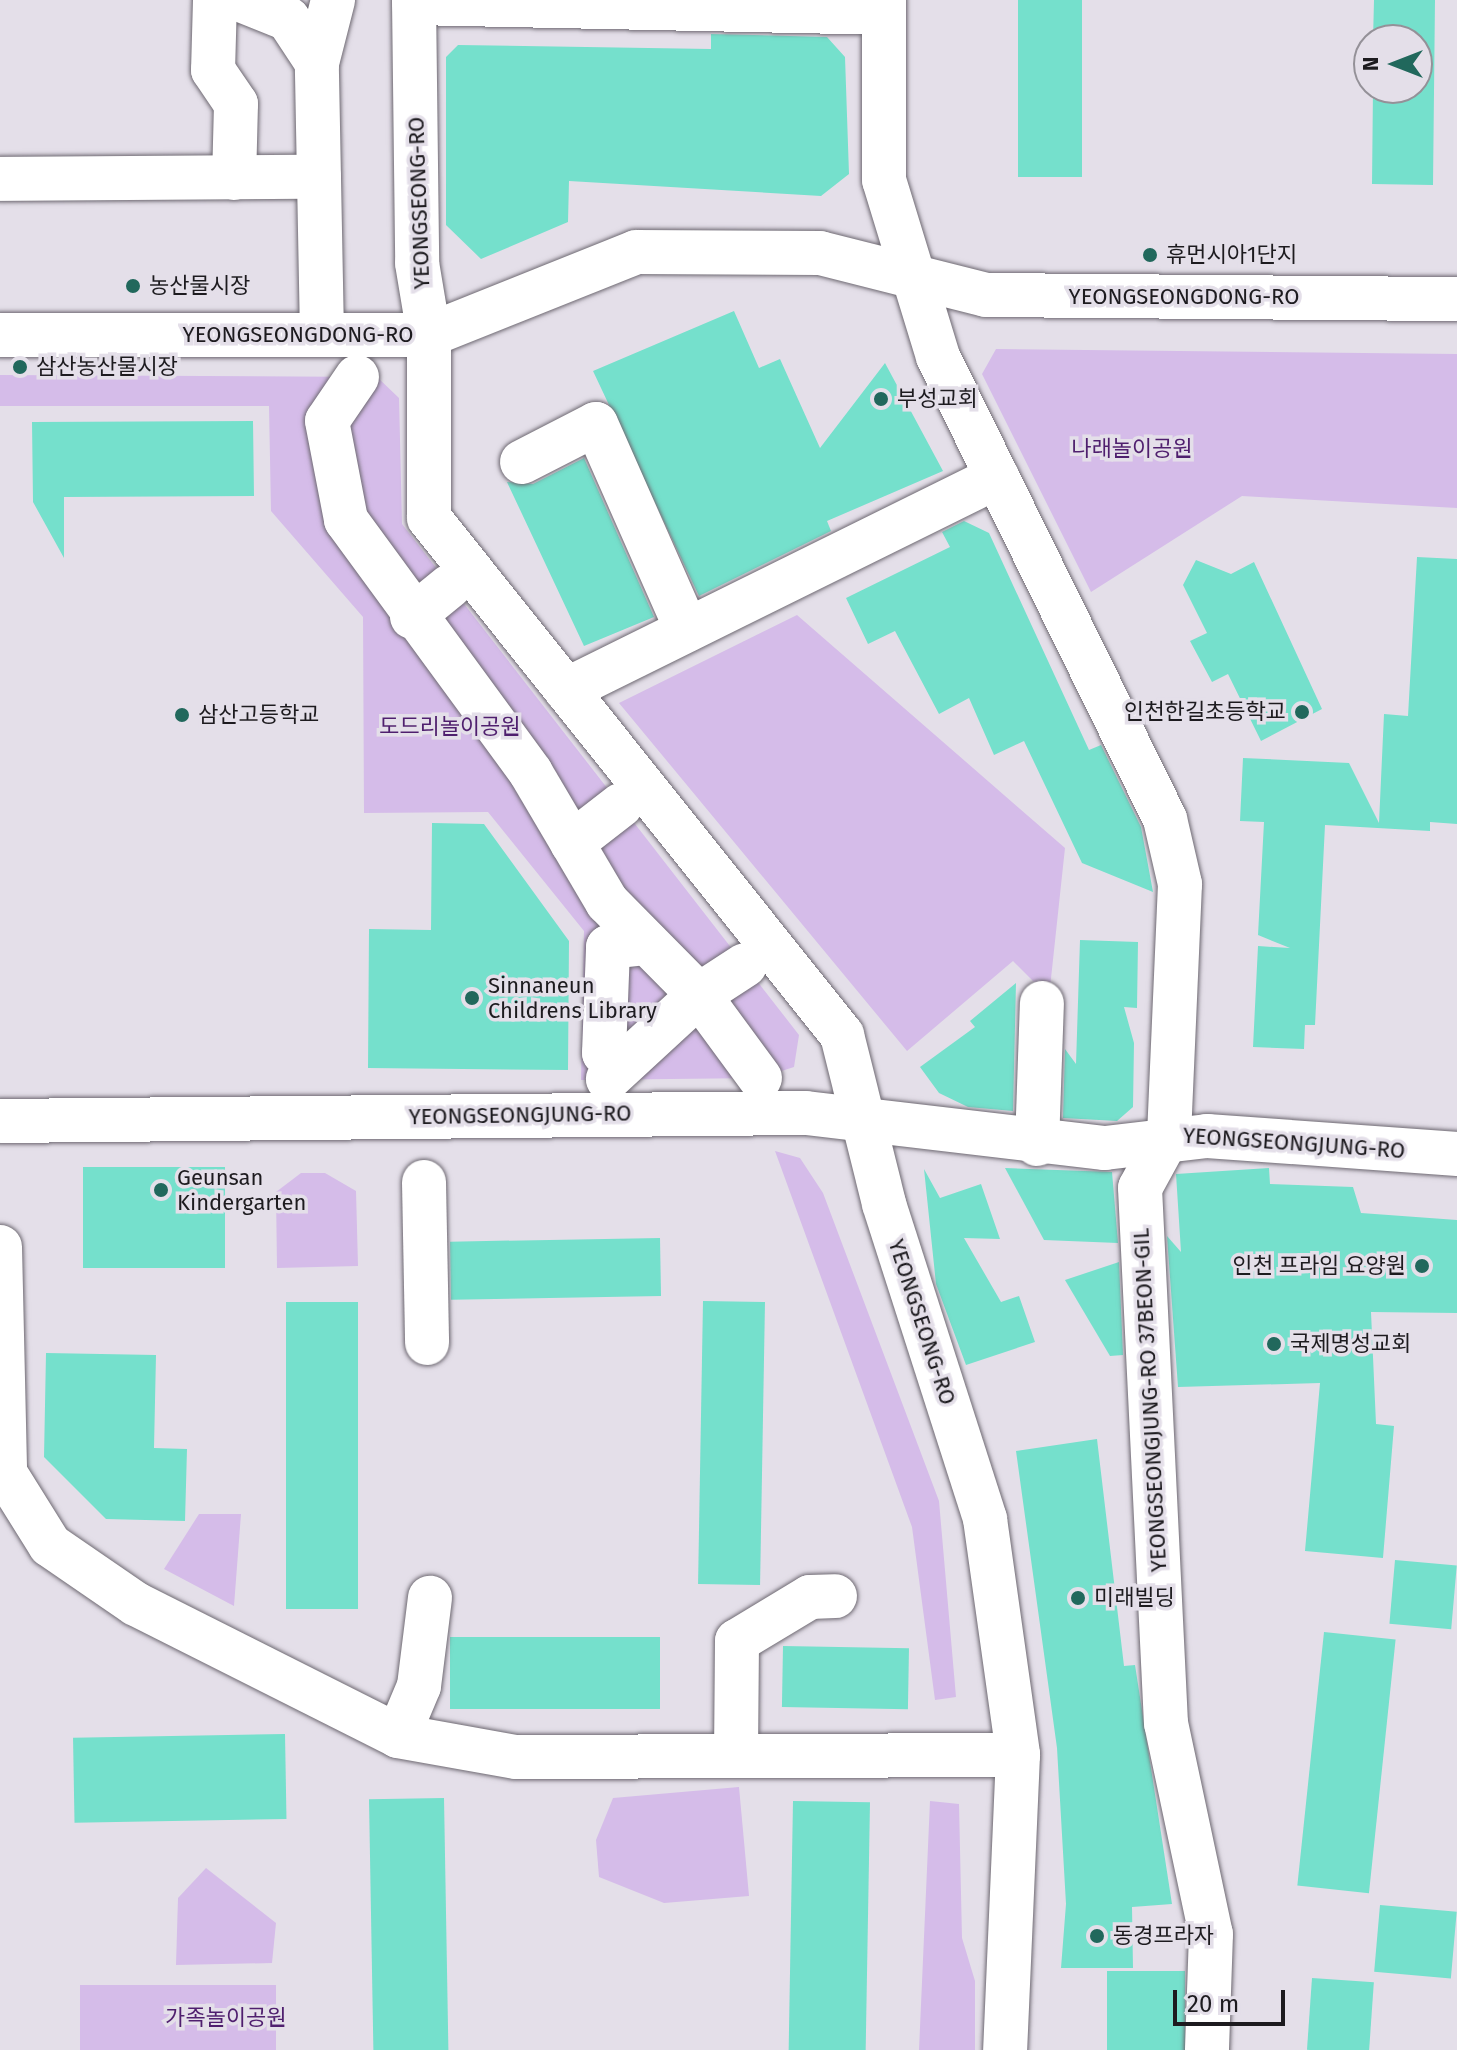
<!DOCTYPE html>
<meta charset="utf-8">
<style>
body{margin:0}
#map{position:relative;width:1457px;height:2050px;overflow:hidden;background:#e4dfe9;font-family:"Fira Sans","Noto Sans KR",sans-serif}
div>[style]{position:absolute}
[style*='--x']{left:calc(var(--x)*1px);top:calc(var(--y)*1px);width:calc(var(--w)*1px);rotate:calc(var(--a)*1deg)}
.green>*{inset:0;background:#d5bce9;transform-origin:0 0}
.building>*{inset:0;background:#75e0cc;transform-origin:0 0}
.roads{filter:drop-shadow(0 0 2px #6e6972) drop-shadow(0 0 2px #6e6972)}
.minor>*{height:44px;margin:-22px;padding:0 22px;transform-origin:22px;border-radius:22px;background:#fff}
.dots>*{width:22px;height:22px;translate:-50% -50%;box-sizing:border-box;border:4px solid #e4dfe9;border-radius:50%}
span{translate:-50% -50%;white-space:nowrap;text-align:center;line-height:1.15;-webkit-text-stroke:7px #e4dfe9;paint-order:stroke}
.street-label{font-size:22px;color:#1d1b1f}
.poi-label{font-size:22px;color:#1d1b1f}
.left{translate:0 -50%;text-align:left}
.right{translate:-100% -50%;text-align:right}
.park-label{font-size:22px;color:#4f1f6e}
.north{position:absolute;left:1353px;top:24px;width:80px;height:80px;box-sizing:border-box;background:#e4dfe9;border:2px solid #949198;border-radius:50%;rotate:270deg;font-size:22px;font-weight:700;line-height:32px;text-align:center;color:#1d1b1f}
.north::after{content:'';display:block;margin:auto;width:28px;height:36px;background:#21685c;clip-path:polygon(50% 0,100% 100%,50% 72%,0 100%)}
.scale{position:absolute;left:1173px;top:1990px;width:112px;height:36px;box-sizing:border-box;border:4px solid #1d1b1f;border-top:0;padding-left:10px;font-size:24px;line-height:28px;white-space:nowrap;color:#1d1b1f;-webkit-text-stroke:6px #e4dfe9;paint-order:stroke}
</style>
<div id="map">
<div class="green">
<div style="clip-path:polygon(996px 349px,1457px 354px,1457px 508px,1242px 496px,1091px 592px,982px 374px)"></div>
<div style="clip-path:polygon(0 375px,377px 377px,399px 398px,402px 524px,799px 1035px,794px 1067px,760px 1078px,581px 1080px,584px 931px,488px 812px,364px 813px,363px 617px,271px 511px,269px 406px,0 406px)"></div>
<div style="clip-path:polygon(797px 615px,1065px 848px,1049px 997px,1013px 961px,907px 1051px,619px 703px)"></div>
<div style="clip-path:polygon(775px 1151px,800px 1158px,823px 1193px,939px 1501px,956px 1697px,935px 1700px,912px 1527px)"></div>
<div style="clip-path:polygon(301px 1173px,325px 1173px,356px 1191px,358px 1266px,277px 1268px,276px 1192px)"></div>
<div style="clip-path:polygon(199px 1514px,241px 1514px,234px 1606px,164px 1569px)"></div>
<div style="clip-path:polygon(739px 1787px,749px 1896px,664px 1903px,599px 1877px,596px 1840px,613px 1798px)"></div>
<div style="clip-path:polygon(930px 1801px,959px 1804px,962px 1938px,975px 1981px,975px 2050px,919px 2050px)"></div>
<div style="clip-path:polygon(206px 1868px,276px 1923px,272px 1963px,176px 1965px,178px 1898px)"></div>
<div style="left:276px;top:1985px;width:65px;height:196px;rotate:90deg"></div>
</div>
<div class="building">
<div style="left:1018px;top:0;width:64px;height:177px"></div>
<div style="clip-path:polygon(1374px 0,1435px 0,1433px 185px,1372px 184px,1373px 88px,1417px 88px,1417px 40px,1373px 40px)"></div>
<div style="clip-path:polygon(711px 34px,827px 37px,845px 57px,849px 174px,821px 196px,569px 181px,568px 222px,481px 259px,446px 225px,446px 57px,458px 45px,711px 49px)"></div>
<div style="clip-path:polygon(734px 311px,759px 368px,780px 359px,820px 448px,885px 363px,943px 471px,827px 521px,831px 531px,699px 596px,593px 371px)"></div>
<div style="clip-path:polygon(253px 421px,254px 496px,64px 497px,64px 558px,33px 502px,32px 422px)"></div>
<div style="clip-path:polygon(584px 458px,654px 617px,584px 646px,507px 482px,533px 484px)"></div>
<div style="clip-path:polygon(964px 521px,989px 533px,1089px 750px,1101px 745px,1141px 827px,1153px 892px,1082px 863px,1024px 741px,994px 755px,969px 698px,939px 714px,895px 631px,868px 644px,846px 598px,950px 547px,942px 532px)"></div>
<div style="clip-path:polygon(1417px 557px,1457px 559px,1457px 824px,1430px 822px,1430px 831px,1325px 825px,1315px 1025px,1305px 1025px,1304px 1049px,1253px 1047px,1258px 946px,1290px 948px,1258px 935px,1264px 822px,1240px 821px,1243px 758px,1349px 763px,1379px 823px,1384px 714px,1408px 716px)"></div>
<div style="clip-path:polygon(1196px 560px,1231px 574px,1254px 562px,1322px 709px,1261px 741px,1228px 674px,1212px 682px,1190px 641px,1207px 633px,1183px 585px)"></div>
<div style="clip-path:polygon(432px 823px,484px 824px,569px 941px,568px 1070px,368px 1068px,369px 929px,431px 930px)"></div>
<div style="clip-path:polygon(1080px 940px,1138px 942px,1137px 1008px,1124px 1007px,1134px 1043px,1133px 1107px,1117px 1121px,1063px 1118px,1065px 1049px,1076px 1064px)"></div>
<div style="clip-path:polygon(1016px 983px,1013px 1111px,968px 1107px,939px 1093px,920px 1067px,975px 1027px,970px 1021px)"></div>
<div style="left:83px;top:1167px;width:142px;height:101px"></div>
<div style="clip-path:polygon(1005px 1168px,1112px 1172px,1118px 1243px,1044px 1240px)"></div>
<div style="clip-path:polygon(1269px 1168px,1270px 1184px,1353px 1187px,1361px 1213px,1457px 1220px,1457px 1313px,1371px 1312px,1376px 1424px,1394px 1426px,1383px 1558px,1305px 1551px,1320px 1383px,1178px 1387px,1167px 1236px,1181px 1252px,1176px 1174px)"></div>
<div style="clip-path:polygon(924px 1169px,940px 1198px,981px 1184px,1000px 1239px,964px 1238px,1001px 1302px,1019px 1296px,1035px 1342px,966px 1365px,936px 1284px)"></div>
<div style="left:660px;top:1238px;width:58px;height:210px;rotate:89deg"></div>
<div style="clip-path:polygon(1119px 1262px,1123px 1355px,1110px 1356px,1065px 1280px)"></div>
<div style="left:703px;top:1301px;width:62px;height:283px;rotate:1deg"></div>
<div style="left:358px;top:1302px;width:307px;height:72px;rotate:90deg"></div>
<div style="clip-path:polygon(46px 1353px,156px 1355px,154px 1448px,187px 1449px,185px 1521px,106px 1519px,44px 1457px)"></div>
<div style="clip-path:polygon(1097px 1439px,1124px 1666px,1135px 1665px,1172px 1904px,1132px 1907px,1133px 1968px,1061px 1968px,1066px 1904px,1057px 1748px,1016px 1451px)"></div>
<div style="left:1395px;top:1560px;width:62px;height:64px;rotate:5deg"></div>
<div style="left:1324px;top:1632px;width:72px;height:255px;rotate:6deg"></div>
<div style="left:450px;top:1637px;width:210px;height:72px"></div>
<div style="left:783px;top:1646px;width:126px;height:61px;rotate:1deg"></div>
<div style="left:285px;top:1734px;width:85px;height:212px;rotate:89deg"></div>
<div style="left:444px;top:1798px;width:252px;height:75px;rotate:89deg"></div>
<div style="left:793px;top:1801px;width:77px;height:249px;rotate:1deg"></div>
<div style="left:1380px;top:1905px;width:77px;height:67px;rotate:5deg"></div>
<div style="left:1107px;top:1971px;width:78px;height:79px"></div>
<div style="left:1312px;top:1978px;width:62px;height:72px;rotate:4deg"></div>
</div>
<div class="roads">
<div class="minor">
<div style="--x:215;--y:0;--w:70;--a:91.6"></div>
<div style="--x:213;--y:70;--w:41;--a:55.9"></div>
<div style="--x:236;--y:104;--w:74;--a:91.5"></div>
<div style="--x:241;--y:0;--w:51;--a:22"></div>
<div style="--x:288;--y:19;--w:53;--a:56.6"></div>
<div style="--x:414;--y:0;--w:263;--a:89.3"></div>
<div style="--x:417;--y:263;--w:73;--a:80.5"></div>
<div style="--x:429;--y:335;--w:183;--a:90"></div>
<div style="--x:429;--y:518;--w:662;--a:51.38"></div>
<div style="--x:842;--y:1035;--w:174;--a:76"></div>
<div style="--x:884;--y:1204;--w:331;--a:72.2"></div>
<div style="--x:985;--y:1519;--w:238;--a:82"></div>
<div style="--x:1018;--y:1755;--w:295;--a:92.5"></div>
<div style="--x:884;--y:0;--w:180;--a:90"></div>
<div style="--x:884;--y:180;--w:185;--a:73"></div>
<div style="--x:938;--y:357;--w:515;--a:63.83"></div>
<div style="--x:1165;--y:819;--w:67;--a:77"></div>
<div style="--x:1180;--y:884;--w:251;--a:92.5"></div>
<div style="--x:1169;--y:1135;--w:60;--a:118.7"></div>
<div style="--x:1140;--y:1188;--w:536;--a:87.22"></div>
<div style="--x:1166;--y:1723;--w:216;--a:78"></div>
<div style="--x:1211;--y:1934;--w:116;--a:92"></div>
<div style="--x:414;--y:3;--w:470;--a:1.2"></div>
<div style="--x:0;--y:179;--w:319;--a:-0.4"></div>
<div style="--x:0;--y:335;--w:429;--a:0"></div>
<div style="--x:429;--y:335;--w:223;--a:-21.8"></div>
<div style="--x:636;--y:252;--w:184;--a:0.3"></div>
<div style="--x:820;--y:253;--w:171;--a:14.2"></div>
<div style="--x:986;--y:295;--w:471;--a:0.5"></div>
<div style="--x:322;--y:335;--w:272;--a:-91.1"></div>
<div style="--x:317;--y:63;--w:65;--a:-75.7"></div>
<div style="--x:357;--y:377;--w:53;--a:124.3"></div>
<div style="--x:327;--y:421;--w:101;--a:79.1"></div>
<div style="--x:346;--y:520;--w:313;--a:53.8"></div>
<div style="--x:531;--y:773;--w:150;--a:59.5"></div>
<div style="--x:607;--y:902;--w:131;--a:45.3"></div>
<div style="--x:699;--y:995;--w:124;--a:137.3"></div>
<div style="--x:522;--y:462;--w:83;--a:-27.2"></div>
<div style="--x:596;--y:424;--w:225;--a:66.2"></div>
<div style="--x:412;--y:617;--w:49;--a:-39.2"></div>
<div style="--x:566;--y:690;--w:481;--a:-26.3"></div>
<div style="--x:572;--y:843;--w:62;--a:-37.8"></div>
<div style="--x:745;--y:965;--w:55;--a:146.9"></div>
<div style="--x:699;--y:995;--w:103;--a:53.7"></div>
<div style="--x:629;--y:1055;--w:25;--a:-175"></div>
<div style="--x:604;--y:1053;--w:106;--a:-87.8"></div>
<div style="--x:608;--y:947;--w:39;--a:-6"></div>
<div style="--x:0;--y:1121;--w:806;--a:-0.57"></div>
<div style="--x:806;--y:1113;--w:301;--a:6.7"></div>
<div style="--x:1105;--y:1148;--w:103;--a:-6.7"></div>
<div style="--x:1207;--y:1136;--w:251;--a:4.1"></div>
<div style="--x:1037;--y:1144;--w:141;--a:-88"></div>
<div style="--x:424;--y:1182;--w:161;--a:88.9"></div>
<div style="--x:0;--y:1247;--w:226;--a:88.7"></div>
<div style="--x:5;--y:1473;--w:85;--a:58"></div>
<div style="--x:50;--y:1545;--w:104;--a:34.5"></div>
<div style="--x:136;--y:1604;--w:293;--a:26.7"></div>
<div style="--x:398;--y:1736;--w:120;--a:10.1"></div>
<div style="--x:516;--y:1757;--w:502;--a:-0.23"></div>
<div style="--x:398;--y:1736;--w:54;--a:-67.2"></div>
<div style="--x:419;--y:1686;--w:89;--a:-82.9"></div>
<div style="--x:736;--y:1756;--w:115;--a:-89.5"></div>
<div style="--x:737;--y:1641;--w:85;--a:-31.1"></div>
<div style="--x:810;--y:1597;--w:25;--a:-2"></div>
</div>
</div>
<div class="dots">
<div style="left:1150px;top:255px;background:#21685c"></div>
<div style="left:133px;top:286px;background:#21685c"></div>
<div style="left:20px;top:367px;background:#21685c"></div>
<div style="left:881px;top:399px;background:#21685c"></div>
<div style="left:1302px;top:712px;background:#21685c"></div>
<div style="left:182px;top:715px;background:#21685c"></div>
<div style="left:472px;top:998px;background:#21685c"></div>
<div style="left:161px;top:1190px;background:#21685c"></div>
<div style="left:1422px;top:1266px;background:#21685c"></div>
<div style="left:1274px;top:1344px;background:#21685c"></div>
<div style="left:1078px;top:1598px;background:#21685c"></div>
<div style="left:1097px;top:1936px;background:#21685c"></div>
</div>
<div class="street-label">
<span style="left:419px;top:203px;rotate:-92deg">YEONGSEONG-RO</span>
<span style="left:1184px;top:297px">YEONGSEONGDONG-RO</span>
<span style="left:298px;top:335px">YEONGSEONGDONG-RO</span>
<span style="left:520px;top:1115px;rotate:-1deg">YEONGSEONGJUNG-RO</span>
<span style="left:1294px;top:1143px;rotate:4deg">YEONGSEONGJUNG-RO</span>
<span style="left:922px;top:1322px;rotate:72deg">YEONGSEONG-RO</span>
<span style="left:1150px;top:1400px;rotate:-93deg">YEONGSEONGJUNG-RO 37BEON-GIL</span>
</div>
<div class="poi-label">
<span class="left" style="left:1166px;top:255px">휴먼시아1단지</span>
<span class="left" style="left:149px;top:286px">농산물시장</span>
<span class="left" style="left:36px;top:367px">삼산농산물시장</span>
<span class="left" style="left:897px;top:399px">부성교회</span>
<span class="right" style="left:1286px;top:712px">인천한길초등학교</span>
<span class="left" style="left:198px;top:715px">삼산고등학교</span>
<span class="left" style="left:488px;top:998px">Sinnaneun<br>Childrens Library</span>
<span class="left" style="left:177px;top:1190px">Geunsan<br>Kindergarten</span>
<span class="right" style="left:1406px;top:1266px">인천 프라임 요양원</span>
<span class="left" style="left:1290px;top:1344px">국제명성교회</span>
<span class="left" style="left:1094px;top:1598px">미래빌딩</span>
<span class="left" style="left:1113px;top:1936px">동경프라자</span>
</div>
<div class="park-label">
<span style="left:1132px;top:449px">나래놀이공원</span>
<span style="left:450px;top:727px">도드리놀이공원</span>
<span style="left:226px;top:2018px">가족놀이공원</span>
</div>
<div class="north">N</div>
<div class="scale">20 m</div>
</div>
